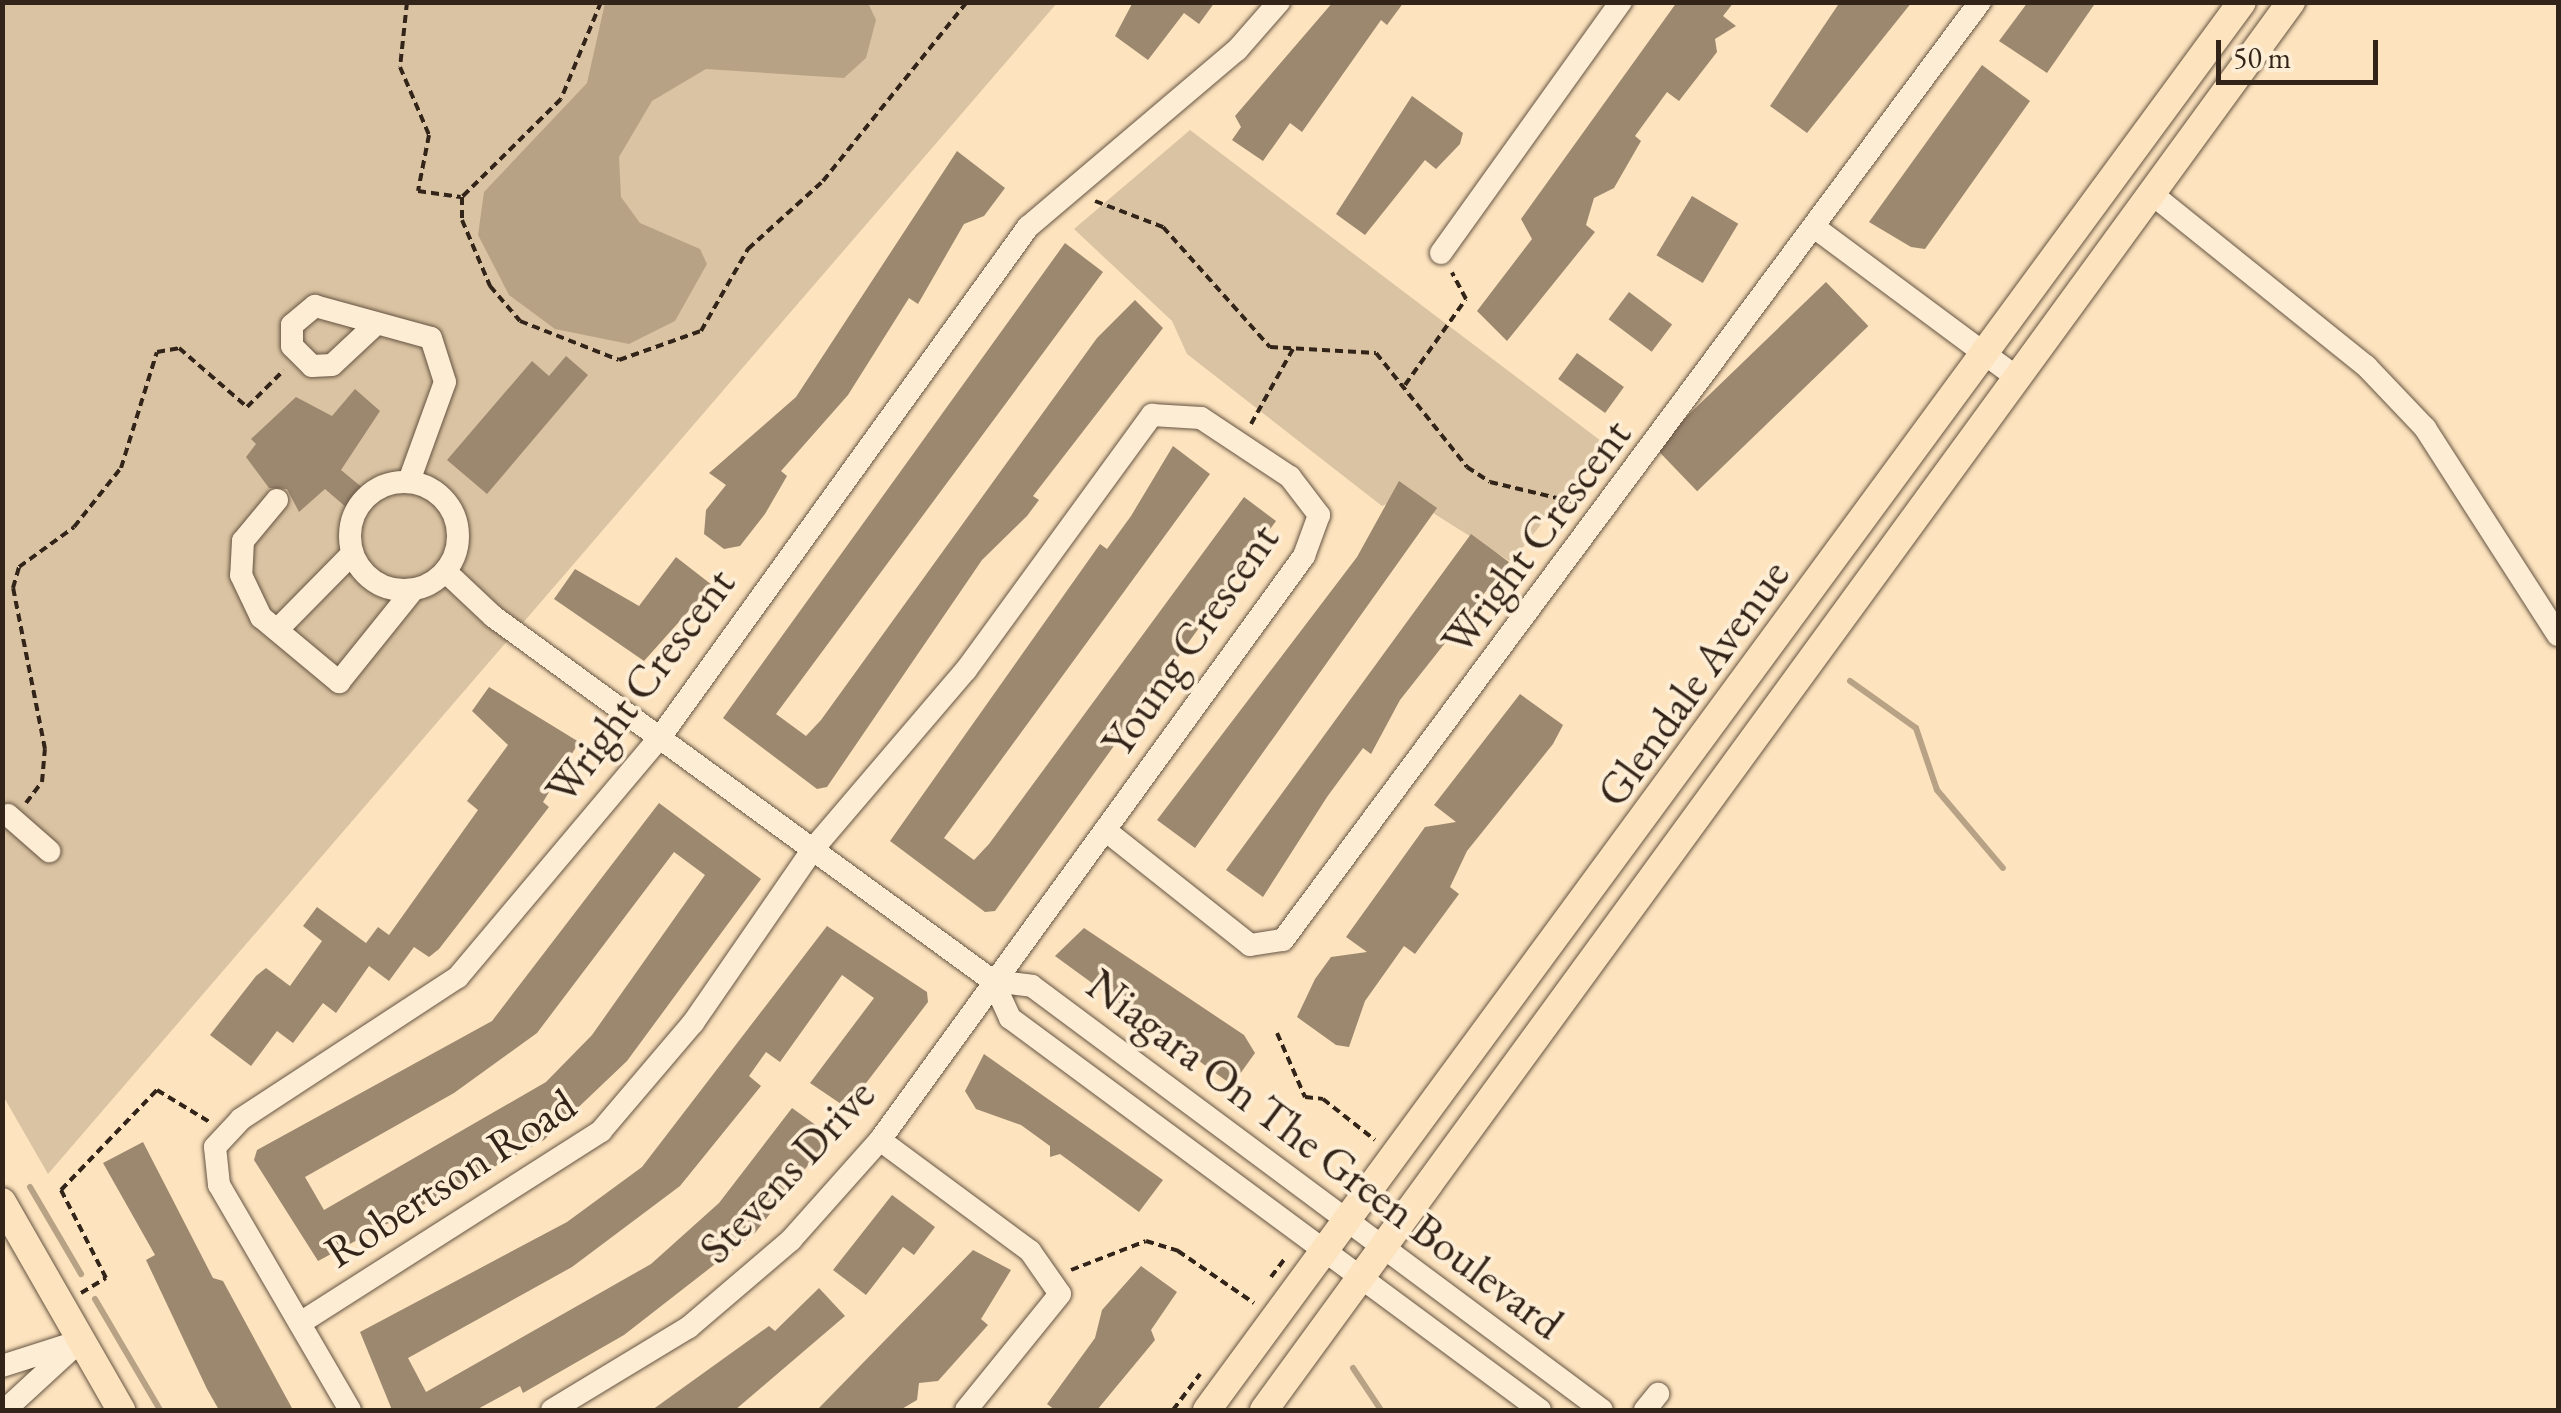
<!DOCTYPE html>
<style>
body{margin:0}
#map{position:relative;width:2561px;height:1413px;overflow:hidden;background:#fde3be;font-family:"EB Garamond",serif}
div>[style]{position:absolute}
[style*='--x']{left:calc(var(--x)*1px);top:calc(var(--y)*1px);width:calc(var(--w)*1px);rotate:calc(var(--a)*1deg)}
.green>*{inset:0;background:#dac3a2}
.water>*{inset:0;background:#b8a286}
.stream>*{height:6px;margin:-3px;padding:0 3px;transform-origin:3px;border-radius:3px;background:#b8a286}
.building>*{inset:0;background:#9c876f;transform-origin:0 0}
.path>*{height:4px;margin-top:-2px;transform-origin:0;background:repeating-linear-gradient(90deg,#322419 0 8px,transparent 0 13px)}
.roads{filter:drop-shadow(0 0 2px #655442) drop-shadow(0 0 2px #655442)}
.minor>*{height:22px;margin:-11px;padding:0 11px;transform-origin:11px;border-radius:11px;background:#feedd5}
.minor>.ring{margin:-11px;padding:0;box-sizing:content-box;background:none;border:22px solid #feedd5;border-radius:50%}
.major>*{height:28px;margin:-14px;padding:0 14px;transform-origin:14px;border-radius:14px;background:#fde3be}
span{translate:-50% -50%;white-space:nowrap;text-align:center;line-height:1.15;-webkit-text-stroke:8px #feedd5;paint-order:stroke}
.street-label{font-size:45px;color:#322419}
.frame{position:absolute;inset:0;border:5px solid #322419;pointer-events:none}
.scale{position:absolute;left:2216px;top:40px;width:162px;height:45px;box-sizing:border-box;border:5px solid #322419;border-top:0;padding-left:12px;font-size:30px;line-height:35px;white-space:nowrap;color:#322419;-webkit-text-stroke:8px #feedd5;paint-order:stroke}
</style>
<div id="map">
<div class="green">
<div style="clip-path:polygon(2px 3px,1057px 3px,48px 1174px,2px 1094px)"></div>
<div style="clip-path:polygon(1190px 130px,1605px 444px,1511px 562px,1406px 496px,1382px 506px,1187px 354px,1172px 321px,1074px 229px)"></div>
</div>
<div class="water">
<div style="clip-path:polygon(605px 3px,868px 3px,876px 20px,866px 58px,844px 78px,706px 69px,652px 101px,619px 157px,621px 197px,640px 223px,700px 249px,707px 264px,675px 321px,629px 344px,555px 329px,509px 295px,478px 235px,484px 192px,587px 83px)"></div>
</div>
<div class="stream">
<div style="--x:1850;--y:681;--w:81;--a:35.5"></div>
<div style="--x:1916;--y:728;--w:65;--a:71.3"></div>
<div style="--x:1937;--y:790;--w:102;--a:49.8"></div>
<div style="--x:30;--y:1187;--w:101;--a:59.6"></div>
<div style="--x:95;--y:1299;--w:129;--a:59.6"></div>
<div style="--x:1353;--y:1368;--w:50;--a:56.3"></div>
</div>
<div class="building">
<div style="clip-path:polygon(1133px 2px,1215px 2px,1199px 24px,1184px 13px,1148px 60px,1115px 36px)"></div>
<div style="clip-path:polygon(1333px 2px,1404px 2px,1387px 25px,1381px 20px,1302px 132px,1290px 123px,1263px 161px,1232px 140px,1241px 127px,1235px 116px)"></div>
<div style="clip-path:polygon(1677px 2px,1734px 2px,1723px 16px,1736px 26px,1715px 39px,1717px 52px,1679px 101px,1667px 92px,1635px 136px,1641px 141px,1614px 188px,1594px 198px,1586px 225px,1595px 232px,1507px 341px,1477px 311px,1532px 239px,1521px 219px)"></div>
<div style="clip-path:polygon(1840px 2px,1912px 2px,1807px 133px,1770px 106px)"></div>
<div style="clip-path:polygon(2028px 2px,2096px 2px,2047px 73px,1999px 41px)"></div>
<div style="clip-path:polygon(1982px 65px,2030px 101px,1925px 249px,1911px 247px,1869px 222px)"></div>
<div style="clip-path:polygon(1412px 96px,1463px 133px,1460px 144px,1436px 169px,1425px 160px,1365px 235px,1336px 214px)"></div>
<div style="clip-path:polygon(957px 151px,1005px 188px,984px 216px,964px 224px,918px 304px,909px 298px,848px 395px,781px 471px,787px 476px,765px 514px,740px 546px,724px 549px,704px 534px,706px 510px,726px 485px,709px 473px,796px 397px)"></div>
<div style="left:1692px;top:196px;width:54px;height:69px;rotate:31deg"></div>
<div style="clip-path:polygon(1065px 243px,1103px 272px,776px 714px,806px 736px,821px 720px,1097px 338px,1135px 300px,1163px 328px,1033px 496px,1039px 500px,1027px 516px,982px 560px,827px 787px,817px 789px,723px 718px)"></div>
<div style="left:1826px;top:282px;width:61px;height:238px;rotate:46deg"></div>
<div style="left:1629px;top:292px;width:54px;height:34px;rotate:37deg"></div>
<div style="left:1577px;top:353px;width:58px;height:32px;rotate:36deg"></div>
<div style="clip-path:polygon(566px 356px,588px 375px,487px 494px,447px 460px,532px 361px,549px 376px)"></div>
<div style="clip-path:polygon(355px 389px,380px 411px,341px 470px,364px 489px,347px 508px,325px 489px,299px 512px,287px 489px,269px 488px,246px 457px,256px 444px,251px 439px,296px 397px,332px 416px)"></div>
<div style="clip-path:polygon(1173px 446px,1210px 474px,944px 838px,974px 860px,989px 844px,1244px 497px,1276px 521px,995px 911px,985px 912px,890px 841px,1100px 544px,1107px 549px,1131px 516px)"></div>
<div style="clip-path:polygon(1399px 481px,1437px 508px,1195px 848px,1157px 820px,1357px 557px)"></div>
<div style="clip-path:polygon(1471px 534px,1509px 562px,1400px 700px,1371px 754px,1363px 748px,1327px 797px,1263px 897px,1226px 870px)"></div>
<div style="clip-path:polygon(676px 557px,712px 585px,644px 661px,554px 599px,575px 569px,639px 606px)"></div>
<div style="clip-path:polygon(489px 687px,579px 742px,543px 802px,549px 807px,439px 949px,429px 957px,414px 947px,389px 981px,369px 966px,336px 1013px,323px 1003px,293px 1043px,277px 1031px,251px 1066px,210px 1035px,256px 976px,266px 968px,290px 986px,322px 941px,303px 926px,317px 907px,366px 943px,378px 927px,389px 935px,478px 810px,467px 801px,508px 745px,472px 711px)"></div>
<div style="clip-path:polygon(1520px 694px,1563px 725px,1553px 744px,1467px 851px,1450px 887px,1459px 894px,1434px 928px,1415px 954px,1404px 946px,1365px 1001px,1349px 1047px,1336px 1045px,1297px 1017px,1315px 979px,1331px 957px,1367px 952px,1346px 937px,1425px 827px,1456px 822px,1434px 805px)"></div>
<div style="clip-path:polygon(evenodd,659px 803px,761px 879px,627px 1061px,544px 1140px,318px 1261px,254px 1160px,257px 1150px,492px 1021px,659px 803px,674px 852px,705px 875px,592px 1035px,546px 1082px,324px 1210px,305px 1177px,454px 1093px,537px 1033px,674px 852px)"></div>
<div style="clip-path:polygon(827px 926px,927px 992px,928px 1002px,847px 1108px,810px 1083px,874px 998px,842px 975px,780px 1062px,766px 1052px,749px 1076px,761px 1086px,680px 1186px,572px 1267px,408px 1358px,426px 1392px,651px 1264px,719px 1203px,792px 1108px,831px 1136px,755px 1233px,624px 1335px,523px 1393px,520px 1386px,476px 1410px,392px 1410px,360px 1332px,567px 1222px,642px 1167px)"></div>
<div style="clip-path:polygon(1084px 928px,1244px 1035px,1255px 1053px,1232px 1085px,1055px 956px)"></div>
<div style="clip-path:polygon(984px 1054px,1163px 1180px,1139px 1212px,1060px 1154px,1050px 1157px,1050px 1146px,1021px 1125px,976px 1109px,965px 1091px)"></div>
<div style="clip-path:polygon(143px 1142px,213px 1278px,223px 1281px,293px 1410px,219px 1410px,207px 1389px,146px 1260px,155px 1255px,103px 1163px)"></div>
<div style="clip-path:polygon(892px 1195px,935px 1227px,914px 1255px,903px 1247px,866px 1295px,833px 1270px)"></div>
<div style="clip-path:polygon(973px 1250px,1011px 1270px,981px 1319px,988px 1325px,938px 1381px,919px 1383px,917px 1400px,900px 1410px,817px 1410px)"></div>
<div style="clip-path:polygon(1141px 1266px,1177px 1292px,1151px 1330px,1155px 1340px,1097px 1410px,1055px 1410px,1047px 1404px,1095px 1338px,1102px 1310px)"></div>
<div style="clip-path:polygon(819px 1288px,845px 1316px,735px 1410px,652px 1410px,769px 1326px,775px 1331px)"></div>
</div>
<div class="path">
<div style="--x:407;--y:2;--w:65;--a:96.1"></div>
<div style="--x:400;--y:67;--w:74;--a:66.9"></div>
<div style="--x:429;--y:135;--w:57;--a:101.1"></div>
<div style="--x:418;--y:191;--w:43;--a:7.9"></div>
<div style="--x:601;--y:2;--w:105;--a:112.4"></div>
<div style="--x:561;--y:99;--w:139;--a:135.3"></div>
<div style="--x:462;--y:197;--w:23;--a:90"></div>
<div style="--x:462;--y:220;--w:72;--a:67"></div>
<div style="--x:490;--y:286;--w:46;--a:49.4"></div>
<div style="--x:520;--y:321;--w:106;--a:21.5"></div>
<div style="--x:619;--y:360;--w:87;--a:-19.5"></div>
<div style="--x:701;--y:331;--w:95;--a:-60.2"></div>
<div style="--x:748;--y:249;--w:101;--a:-42.2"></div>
<div style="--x:823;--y:181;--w:230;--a:-51.2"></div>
<div style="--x:1095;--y:201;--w:73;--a:20.9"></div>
<div style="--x:1163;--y:227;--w:161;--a:48.3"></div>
<div style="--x:1270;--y:347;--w:106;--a:3.2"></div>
<div style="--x:1376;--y:353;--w:146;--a:51.4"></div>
<div style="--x:1467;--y:467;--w:27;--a:33"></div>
<div style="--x:1490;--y:482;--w:90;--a:13.4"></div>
<div style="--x:1405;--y:385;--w:105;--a:-54.7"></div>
<div style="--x:1466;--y:299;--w:30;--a:-118"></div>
<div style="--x:1251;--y:424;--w:86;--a:-60.8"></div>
<div style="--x:26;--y:803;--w:26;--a:-53"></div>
<div style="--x:42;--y:782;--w:33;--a:-85"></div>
<div style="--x:45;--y:749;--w:164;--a:-101.2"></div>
<div style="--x:13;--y:588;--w:22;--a:-74"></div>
<div style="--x:19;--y:567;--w:68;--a:-36"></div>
<div style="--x:74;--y:527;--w:75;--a:-51.5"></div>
<div style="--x:121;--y:468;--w:121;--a:-72.8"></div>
<div style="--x:157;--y:352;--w:22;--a:-10"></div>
<div style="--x:179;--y:348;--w:90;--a:40.9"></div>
<div style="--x:247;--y:407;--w:52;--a:-45"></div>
<div style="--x:1277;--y:1033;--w:70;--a:66.4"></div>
<div style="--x:1305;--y:1097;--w:18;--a:6"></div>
<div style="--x:1323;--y:1099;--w:66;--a:38.3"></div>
<div style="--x:1071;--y:1270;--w:80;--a:-21.1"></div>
<div style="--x:1146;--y:1241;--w:34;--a:17"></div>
<div style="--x:1178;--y:1251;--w:92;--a:34.4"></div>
<div style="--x:1271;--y:1277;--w:25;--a:-53"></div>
<div style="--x:81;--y:1293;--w:29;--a:-31"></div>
<div style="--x:106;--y:1278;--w:99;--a:-117.1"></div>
<div style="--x:61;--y:1190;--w:139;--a:-46.2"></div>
<div style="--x:157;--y:1090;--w:63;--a:31.4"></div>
<div style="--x:1173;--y:1410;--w:45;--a:-53.1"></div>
</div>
<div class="roads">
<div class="minor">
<div style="--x:2152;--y:194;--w:275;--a:38.8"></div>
<div style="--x:2366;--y:366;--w:86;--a:46.4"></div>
<div style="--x:2425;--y:428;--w:246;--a:57.3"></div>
<div style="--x:1814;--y:227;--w:253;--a:36.6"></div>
<div style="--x:1441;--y:253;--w:309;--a:-54.4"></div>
<div style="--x:376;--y:324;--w:60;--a:137"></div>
<div style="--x:332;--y:365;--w:20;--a:177"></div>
<div style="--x:312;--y:366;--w:28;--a:-135"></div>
<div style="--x:292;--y:346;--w:21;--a:-90"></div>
<div style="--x:292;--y:325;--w:30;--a:-40"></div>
<div style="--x:315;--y:306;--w:120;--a:15.4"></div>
<div style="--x:431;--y:338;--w:46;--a:72.3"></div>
<div style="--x:445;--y:382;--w:105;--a:110"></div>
<div class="ring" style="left:350px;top:482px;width:86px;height:86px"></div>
<div style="--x:277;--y:500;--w:53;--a:129.7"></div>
<div style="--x:243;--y:541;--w:34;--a:93"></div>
<div style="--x:241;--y:575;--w:47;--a:64.5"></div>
<div style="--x:261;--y:617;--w:102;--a:39.8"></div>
<div style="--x:339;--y:682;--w:118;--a:-51.2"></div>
<div style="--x:446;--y:572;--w:66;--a:43.2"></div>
<div style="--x:494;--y:617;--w:618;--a:36.11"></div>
<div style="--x:993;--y:981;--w:41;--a:65.3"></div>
<div style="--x:1010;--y:1018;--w:659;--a:36.49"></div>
<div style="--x:277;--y:630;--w:107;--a:-45.4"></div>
<div style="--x:8;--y:815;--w:55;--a:41.3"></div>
<div style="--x:1105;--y:830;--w:185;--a:38.4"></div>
<div style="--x:1250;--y:945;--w:33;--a:-9"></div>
<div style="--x:1283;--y:940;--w:1169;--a:-53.39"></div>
<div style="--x:993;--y:981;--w:39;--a:7"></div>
<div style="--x:1032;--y:986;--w:710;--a:36.64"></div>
<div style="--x:880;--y:1140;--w:187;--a:36.5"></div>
<div style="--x:1030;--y:1251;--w:52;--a:55.1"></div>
<div style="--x:1060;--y:1294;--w:149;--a:129"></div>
<div style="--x:300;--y:1323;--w:357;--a:-32.5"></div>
<div style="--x:601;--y:1131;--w:142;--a:-49.6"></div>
<div style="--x:693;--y:1023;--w:211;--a:-55.4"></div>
<div style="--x:813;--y:849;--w:235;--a:-49.5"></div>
<div style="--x:966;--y:670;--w:316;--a:-53.9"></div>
<div style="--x:1152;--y:415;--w:49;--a:3.5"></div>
<div style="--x:1201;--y:418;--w:107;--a:33.5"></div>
<div style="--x:1290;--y:477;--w:48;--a:52.7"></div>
<div style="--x:1319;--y:515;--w:44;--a:110.1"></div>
<div style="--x:1304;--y:556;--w:722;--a:125.98"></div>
<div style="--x:880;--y:1140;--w:134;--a:131.7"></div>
<div style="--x:791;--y:1240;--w:134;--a:139.5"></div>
<div style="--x:689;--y:1327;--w:160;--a:148.8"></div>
<div style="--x:2;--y:1366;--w:82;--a:-17.8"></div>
<div style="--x:5;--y:1410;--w:102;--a:-42.6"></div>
<div style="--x:350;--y:1410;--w:260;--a:-120.2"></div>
<div style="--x:219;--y:1185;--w:38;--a:-96"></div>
<div style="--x:215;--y:1147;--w:38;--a:-47"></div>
<div style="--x:241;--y:1119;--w:259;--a:-33.2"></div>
<div style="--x:458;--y:977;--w:315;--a:-49.9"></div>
<div style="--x:661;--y:736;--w:628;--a:-54.21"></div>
<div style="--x:1028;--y:227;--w:274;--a:-40.3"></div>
<div style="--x:1237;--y:50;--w:64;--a:-48.8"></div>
<div style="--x:1645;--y:1410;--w:21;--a:-51"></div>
</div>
<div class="major">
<div style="--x:2;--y:1202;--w:240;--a:60.2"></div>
<div style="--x:1207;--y:1410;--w:1747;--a:-53.68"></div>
<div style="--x:1264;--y:1410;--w:1743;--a:-53.89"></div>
</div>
</div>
<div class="street-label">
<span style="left:1536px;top:537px;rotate:-53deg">Wright Crescent</span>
<span style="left:1190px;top:640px;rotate:-55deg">Young Crescent</span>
<span style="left:1693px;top:683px;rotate:-54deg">Glendale Avenue</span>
<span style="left:640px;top:686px;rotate:-53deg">Wright Crescent</span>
<span style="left:1325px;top:1154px;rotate:37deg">Niagara On The Green Boulevard</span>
<span style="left:787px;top:1171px;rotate:-47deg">Stevens Drive</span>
<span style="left:450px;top:1178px;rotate:-33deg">Robertson Road</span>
</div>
<div class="frame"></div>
<div class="scale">50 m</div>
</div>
